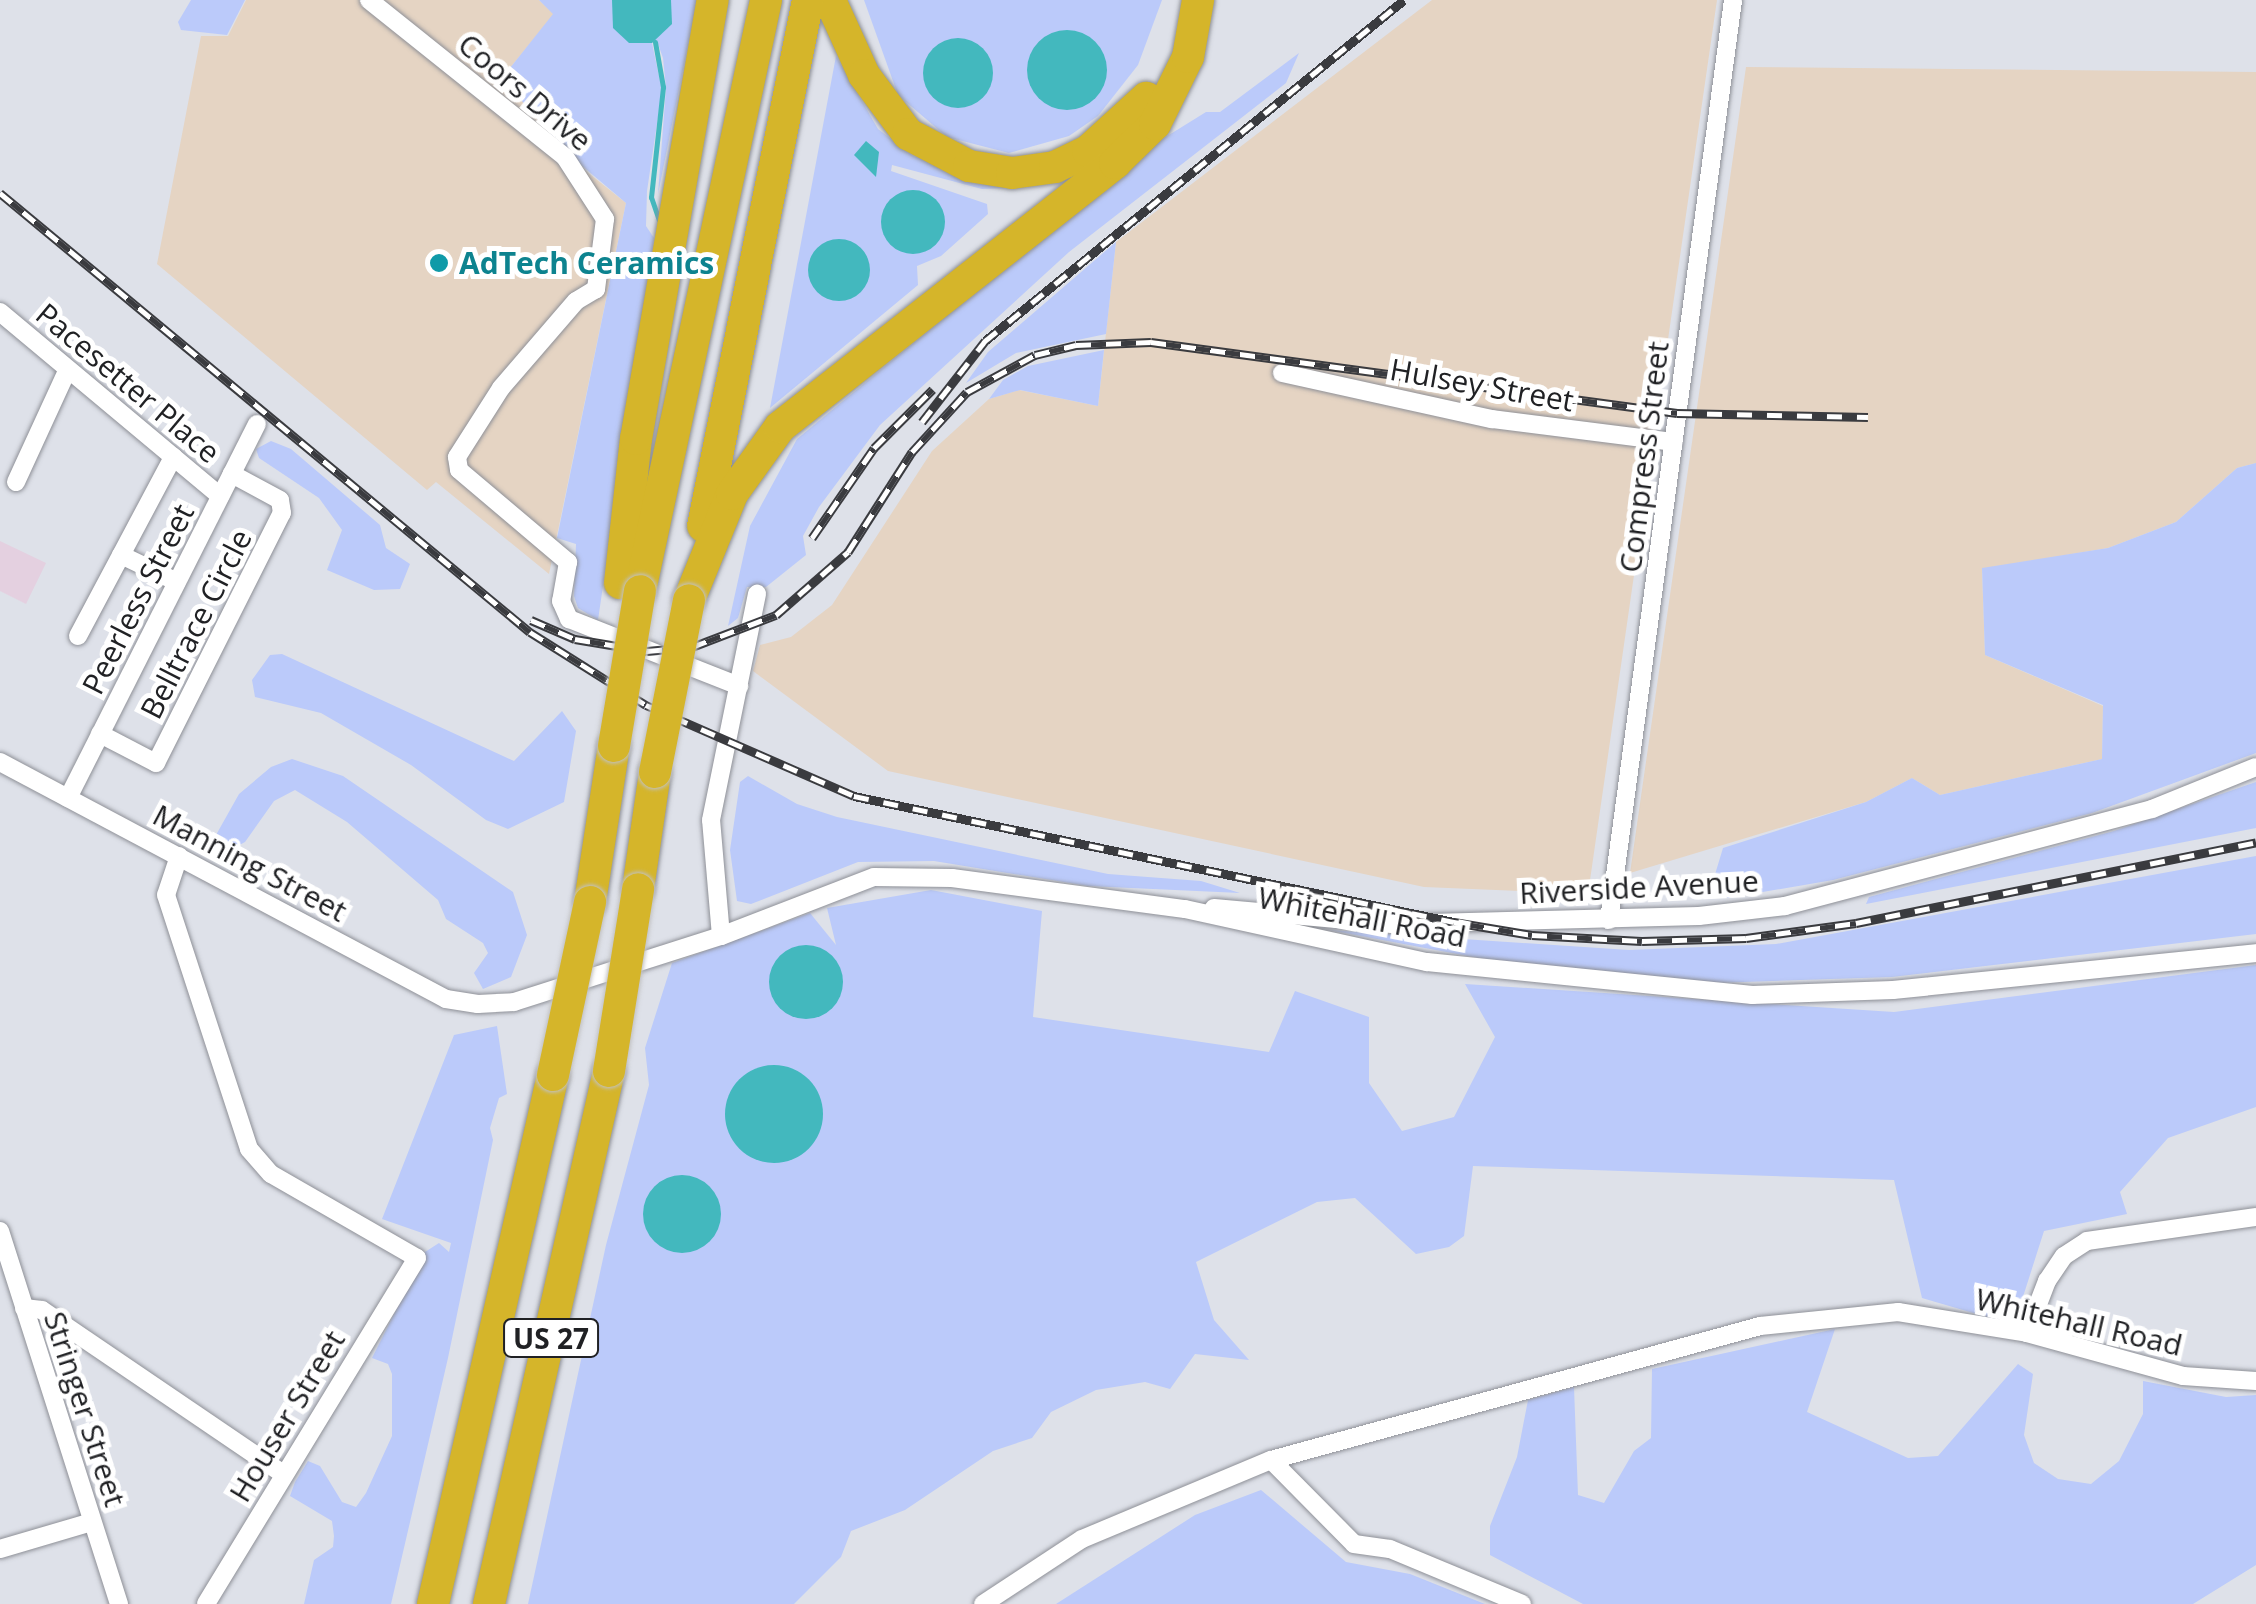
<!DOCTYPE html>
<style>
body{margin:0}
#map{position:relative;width:2256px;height:1604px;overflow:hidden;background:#dee1e9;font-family:"Open Sans",sans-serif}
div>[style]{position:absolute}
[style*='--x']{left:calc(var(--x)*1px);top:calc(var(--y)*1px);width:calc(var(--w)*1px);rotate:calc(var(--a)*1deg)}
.commercial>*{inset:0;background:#e4d0e0}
.industrial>*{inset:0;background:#e5d4c3}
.green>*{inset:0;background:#bbcafa}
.water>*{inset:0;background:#43b8be}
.round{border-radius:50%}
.stream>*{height:5px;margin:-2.5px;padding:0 2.5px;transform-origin:2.5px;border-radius:2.5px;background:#43b8be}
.roads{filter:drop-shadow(0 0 2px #8e9097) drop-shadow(0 0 2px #8e9097)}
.minor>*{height:18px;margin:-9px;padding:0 9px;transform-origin:9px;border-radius:9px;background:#fff}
.motorway>*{height:32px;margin:-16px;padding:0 16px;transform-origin:16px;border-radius:16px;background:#d5b52a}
.rail>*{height:9px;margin-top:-4.5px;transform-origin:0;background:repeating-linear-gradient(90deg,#fff 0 15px,#3a3b3f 0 30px);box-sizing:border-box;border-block:2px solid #3a3b3f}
.bridges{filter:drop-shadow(0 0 2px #c1c1c2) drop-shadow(0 0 2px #c1c1c2)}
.motorway-bridge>*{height:32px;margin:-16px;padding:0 16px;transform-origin:16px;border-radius:16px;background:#d5b52a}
.dots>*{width:28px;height:28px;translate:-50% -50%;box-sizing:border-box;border:5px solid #fff;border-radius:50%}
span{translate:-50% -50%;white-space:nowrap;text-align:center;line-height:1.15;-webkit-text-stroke:10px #fff;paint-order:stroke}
.shield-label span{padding:2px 8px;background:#fff;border:2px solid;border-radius:8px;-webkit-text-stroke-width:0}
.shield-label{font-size:28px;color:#202124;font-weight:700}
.street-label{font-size:30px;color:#202124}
.culture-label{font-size:30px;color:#0d838f;font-weight:700}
.left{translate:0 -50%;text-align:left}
</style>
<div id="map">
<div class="commercial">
<div style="clip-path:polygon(0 541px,46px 563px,26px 604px,0 591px)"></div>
</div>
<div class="industrial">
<div style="clip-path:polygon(246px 0,539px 0,554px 14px,502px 78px,586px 171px,626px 203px,549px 574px,436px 482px,427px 490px,157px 264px,201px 36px,228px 36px)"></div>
<div style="clip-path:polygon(1432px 0,1717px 0,1588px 894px,1424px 887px,888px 771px,753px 671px,760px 645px,791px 637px,832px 605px,932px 451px,989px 399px,1019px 390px,1098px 406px,1116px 242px)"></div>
<div style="clip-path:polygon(1746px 67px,2256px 72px,2256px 463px,2237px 468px,2176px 522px,2108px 548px,1982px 569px,1985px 655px,2103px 706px,2102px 759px,1940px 795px,1912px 778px,1866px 802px,1630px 873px)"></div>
</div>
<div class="green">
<div style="clip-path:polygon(191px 0,245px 0,227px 35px,181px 30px,178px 22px)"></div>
<div style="clip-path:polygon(539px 0,697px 0,658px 194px,666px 88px,663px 58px,657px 41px,652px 43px,662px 90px,647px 191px,646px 226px,654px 238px,598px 620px,578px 608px,574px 596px,576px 544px,557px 538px,626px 203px,567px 153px,502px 78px,553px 14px)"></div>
<div style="clip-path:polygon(864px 0,1162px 0,1138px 65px,1098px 116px,1069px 136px,1009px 153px,947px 137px,898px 95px)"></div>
<div style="clip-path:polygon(1299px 53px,1286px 83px,1069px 252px,880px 425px,819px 507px,803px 536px,806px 555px,766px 587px,747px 587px,738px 618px,728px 626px,750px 526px,797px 439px,1156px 143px,1206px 112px,1220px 112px)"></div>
<div style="clip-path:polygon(836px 56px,878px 129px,913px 156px,1008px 188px,982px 189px,892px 165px,891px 171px,987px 204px,988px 214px,941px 256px,917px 266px,918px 285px,770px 408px)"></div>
<div style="clip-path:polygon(1116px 242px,1106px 334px,1016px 353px,966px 383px,988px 352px)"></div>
<div style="clip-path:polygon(1104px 350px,1098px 406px,1020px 390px,989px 399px,1003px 380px,1028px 366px)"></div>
<div style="clip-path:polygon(271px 441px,291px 449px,380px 525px,386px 548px,410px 564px,400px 589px,374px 590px,327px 570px,342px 530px,319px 498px,259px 458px,256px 449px)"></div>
<div style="clip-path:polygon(2256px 463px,2256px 753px,2092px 813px,1833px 880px,1728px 898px,1713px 881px,1723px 848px,1866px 802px,1912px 778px,1940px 795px,2102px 759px,2103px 705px,1985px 655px,1982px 568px,2108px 548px,2176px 522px,2237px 468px)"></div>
<div style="clip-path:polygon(282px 654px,514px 761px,562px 711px,576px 731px,564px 802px,508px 829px,486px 820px,411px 765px,321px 713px,255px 697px,252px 680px,270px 655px)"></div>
<div style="clip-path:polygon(292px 759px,343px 776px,513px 892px,527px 935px,511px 977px,483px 989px,474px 973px,488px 953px,483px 943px,446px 919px,438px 900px,347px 822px,295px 790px,274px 801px,245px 842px,219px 856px,216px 835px,239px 794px,271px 767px)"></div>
<div style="clip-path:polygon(748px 776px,797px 804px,837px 817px,1108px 874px,1201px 881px,1240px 893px,1088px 886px,934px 861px,858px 862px,751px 904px,737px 901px,730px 850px,740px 782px)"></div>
<div style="clip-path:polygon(2256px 782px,2256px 828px,1866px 904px,1869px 897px,2114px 831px)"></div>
<div style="clip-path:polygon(2256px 856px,2256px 934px,1892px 977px,1714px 983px,1505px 963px,1329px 930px,1629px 950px,1776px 944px)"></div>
<div style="clip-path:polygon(931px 890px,1042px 911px,1033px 1017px,1269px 1052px,1295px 991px,1369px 1017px,1369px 1083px,1402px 1131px,1454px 1117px,1495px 1037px,1465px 984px,1894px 1012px,2256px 965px,2256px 1107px,2168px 1138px,2120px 1192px,2127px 1214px,2044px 1231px,2014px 1325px,1922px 1298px,1894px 1180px,1473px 1166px,1464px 1236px,1449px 1247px,1416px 1254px,1355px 1198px,1317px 1202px,1196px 1262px,1214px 1320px,1249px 1360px,1195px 1354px,1170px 1389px,1145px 1382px,1096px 1390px,1051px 1412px,1032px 1438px,993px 1451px,905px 1510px,851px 1531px,841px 1557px,794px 1604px,528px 1604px,606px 1245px,649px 1085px,645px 1048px,672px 963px,810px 913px,836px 945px,827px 908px)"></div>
<div style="clip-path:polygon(497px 1026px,507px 1094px,499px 1098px,490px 1128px,493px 1140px,448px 1358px,391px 1604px,304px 1604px,314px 1560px,333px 1547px,334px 1536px,332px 1521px,290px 1496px,295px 1482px,308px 1461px,320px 1466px,342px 1502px,356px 1507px,366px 1493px,392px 1436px,392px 1374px,388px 1364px,372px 1358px,425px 1252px,439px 1243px,449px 1252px,451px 1243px,382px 1219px,454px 1035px)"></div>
<div style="clip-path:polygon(1835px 1329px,1807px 1412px,1908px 1458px,1938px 1456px,2018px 1364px,2033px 1374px,2024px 1435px,2034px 1463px,2058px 1479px,2091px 1484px,2119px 1461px,2143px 1414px,2143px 1381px,2226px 1397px,2256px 1395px,2256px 1565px,2193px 1604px,1583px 1604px,1490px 1555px,1490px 1526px,1517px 1457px,1528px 1400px,1574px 1387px,1578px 1495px,1604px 1503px,1634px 1451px,1651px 1438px,1652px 1369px)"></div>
<div style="clip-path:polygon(1261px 1490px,1346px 1562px,1410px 1574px,1485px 1604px,1056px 1604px,1195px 1515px)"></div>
</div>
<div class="water">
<div style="clip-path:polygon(612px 0,671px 0,672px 24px,652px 43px,629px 43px,613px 28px)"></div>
<div class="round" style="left:1027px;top:30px;width:80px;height:80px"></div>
<div class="round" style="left:923px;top:38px;width:70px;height:70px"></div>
<div style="clip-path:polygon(866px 141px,879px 152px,876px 177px,854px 155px)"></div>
<div class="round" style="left:881px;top:190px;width:64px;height:64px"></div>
<div class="round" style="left:808px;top:239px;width:62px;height:62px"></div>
<div class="round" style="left:769px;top:945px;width:74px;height:74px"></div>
<div class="round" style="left:725px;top:1065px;width:98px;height:98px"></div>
<div class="round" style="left:643px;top:1175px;width:78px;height:78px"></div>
</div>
<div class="stream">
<div style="--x:655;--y:42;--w:46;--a:79.9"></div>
<div style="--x:663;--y:87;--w:111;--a:96.2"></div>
<div style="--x:651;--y:197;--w:24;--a:71"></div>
</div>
<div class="roads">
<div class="minor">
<div style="--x:369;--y:0;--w:251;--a:38.7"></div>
<div style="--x:565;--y:157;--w:74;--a:57.2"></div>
<div style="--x:605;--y:219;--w:71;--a:97.3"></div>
<div style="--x:596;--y:289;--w:23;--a:149"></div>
<div style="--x:576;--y:301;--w:115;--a:130.8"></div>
<div style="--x:501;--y:388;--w:82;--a:122.5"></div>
<div style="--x:457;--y:457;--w:13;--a:81"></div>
<div style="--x:459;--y:470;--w:143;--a:40.2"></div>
<div style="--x:568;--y:562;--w:40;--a:100"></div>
<div style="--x:561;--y:601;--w:20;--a:66"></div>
<div style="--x:569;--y:619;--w:183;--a:21.5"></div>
<div style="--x:0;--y:312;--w:287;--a:39.9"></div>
<div style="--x:1282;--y:373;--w:215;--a:12.4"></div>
<div style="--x:1492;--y:419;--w:183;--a:7.2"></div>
<div style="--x:16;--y:482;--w:124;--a:-65.3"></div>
<div style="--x:121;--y:555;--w:62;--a:25.7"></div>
<div style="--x:78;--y:636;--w:203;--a:-62"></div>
<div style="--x:100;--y:734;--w:63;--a:27.4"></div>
<div style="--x:156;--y:763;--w:280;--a:-63.3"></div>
<div style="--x:282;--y:513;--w:13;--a:-99"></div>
<div style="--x:280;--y:500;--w:55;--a:-151.6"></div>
<div style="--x:0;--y:762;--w:505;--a:27.99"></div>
<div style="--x:446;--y:999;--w:32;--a:9"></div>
<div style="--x:478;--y:1004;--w:36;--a:-3"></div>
<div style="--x:514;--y:1002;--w:217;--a:-17.7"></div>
<div style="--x:721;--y:936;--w:164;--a:-21.1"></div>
<div style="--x:874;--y:877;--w:78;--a:0.7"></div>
<div style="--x:952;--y:878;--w:235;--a:7.6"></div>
<div style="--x:1185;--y:909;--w:248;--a:12.4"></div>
<div style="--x:1427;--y:962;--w:327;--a:5.8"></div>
<div style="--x:1752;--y:995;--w:141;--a:-2"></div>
<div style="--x:1893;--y:990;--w:365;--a:-5.8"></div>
<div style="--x:68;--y:798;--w:419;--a:-63.2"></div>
<div style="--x:179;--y:856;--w:41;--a:108.4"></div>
<div style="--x:166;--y:895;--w:267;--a:71.9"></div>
<div style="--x:249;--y:1149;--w:33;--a:49"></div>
<div style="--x:271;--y:1174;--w:168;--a:29.9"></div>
<div style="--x:417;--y:1258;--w:405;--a:121.4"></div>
<div style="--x:1214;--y:908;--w:179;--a:5.1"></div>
<div style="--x:1392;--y:924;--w:307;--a:-1.5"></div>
<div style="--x:1699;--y:916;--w:87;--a:-6.6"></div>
<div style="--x:1785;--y:906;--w:380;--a:-14.8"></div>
<div style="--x:2152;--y:809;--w:112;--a:-22"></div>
<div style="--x:1609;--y:920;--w:928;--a:-82.32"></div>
<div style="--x:721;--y:936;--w:116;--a:-94.9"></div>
<div style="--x:711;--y:820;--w:231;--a:-78.5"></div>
<div style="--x:0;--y:1231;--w:392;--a:72.3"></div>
<div style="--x:24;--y:1308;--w:18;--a:6"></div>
<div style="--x:42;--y:1310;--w:292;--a:34.2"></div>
<div style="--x:2027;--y:1333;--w:56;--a:-69"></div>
<div style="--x:2047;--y:1281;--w:30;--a:-56"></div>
<div style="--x:2064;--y:1256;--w:27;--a:-33"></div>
<div style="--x:2087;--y:1241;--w:171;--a:-8.1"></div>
<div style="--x:1271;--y:1460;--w:118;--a:45.3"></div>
<div style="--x:1354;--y:1544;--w:36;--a:8"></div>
<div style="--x:1390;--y:1549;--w:143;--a:22.6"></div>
<div style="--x:0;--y:1549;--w:96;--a:-16.4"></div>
<div style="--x:983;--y:1604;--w:118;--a:-33.3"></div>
<div style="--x:1082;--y:1539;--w:205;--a:-22.7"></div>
<div style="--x:1271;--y:1460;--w:507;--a:-15.32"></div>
<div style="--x:1760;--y:1326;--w:139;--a:-5.8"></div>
<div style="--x:1898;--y:1312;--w:131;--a:9.2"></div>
<div style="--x:2027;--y:1333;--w:162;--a:15.4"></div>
<div style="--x:2183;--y:1376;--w:73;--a:3.9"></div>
</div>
<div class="motorway">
<div style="--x:830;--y:0;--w:82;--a:65.6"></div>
<div style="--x:864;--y:75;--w:74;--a:53.3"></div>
<div style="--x:908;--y:134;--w:69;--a:27.7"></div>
<div style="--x:969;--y:166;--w:44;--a:9.2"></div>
<div style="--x:1012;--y:173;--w:43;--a:-7.9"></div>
<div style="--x:1055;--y:167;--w:37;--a:-26"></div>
<div style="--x:1088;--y:151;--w:79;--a:-42.4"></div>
<div style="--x:703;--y:526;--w:536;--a:-78.71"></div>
<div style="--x:620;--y:583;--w:145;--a:-83.7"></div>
<div style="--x:636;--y:439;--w:446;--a:-80.1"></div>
<div style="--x:640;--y:591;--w:604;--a:-77.96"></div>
<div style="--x:689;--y:600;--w:114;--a:-67.9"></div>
<div style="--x:732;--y:494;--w:82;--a:-54.4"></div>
<div style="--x:780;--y:427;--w:427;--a:-38.2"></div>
<div style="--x:1115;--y:163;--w:56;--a:-44.3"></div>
<div style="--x:1155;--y:124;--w:75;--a:-63.8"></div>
<div style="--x:1188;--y:57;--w:58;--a:-80"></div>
<div style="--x:638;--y:889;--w:118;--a:-81.7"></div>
<div style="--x:590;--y:902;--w:158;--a:-81.3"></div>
<div style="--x:433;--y:1604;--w:542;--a:-77.22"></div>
<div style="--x:489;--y:1604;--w:546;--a:-77.31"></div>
</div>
</div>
<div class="rail">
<div style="--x:0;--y:193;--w:688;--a:39.64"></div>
<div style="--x:530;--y:632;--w:137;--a:32.2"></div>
<div style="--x:646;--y:705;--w:227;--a:23.6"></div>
<div style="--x:854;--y:796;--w:613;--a:11.86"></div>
<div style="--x:1454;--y:922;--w:79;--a:9.5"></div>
<div style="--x:1532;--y:935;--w:110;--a:3.1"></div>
<div style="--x:1642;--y:941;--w:104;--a:-1.7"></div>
<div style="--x:1746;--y:938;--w:111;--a:-7.8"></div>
<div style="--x:1856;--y:923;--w:408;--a:-11.4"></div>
<div style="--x:922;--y:422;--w:103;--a:-52.1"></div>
<div style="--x:985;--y:341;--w:540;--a:-39.14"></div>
<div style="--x:812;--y:538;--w:109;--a:-55.4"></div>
<div style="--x:874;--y:448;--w:83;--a:-45"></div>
<div style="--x:531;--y:620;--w:48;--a:23.4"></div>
<div style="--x:575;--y:639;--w:73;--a:9.5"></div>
<div style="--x:647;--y:651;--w:45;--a:-5.1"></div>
<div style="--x:692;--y:647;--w:90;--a:-20.9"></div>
<div style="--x:776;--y:615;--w:96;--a:-41.2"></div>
<div style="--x:848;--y:552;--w:119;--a:-57.4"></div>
<div style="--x:912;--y:452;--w:81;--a:-47.5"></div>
<div style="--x:967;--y:392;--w:77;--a:-28.6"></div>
<div style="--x:1035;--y:355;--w:42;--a:-13.7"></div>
<div style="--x:1076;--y:345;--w:75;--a:-2.3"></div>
<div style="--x:1151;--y:342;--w:531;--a:7.69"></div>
<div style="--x:1677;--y:413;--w:191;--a:1.2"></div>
</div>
<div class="bridges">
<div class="motorway-bridge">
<div style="--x:614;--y:746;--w:157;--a:-80.5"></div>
<div style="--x:655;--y:772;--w:175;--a:-78.8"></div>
<div style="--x:609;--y:1071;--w:184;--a:-80.9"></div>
<div style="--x:553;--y:1075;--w:177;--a:-77.9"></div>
</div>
</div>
<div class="dots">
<div style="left:439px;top:263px;background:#0f9aa8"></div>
</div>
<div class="shield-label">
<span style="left:551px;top:1338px">US 27</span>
</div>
<div class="street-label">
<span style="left:525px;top:92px;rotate:40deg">Coors Drive</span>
<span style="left:128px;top:383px;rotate:40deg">Pacesetter Place</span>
<span style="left:1482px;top:385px;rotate:10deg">Hulsey Street</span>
<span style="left:1644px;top:457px;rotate:-83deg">Compress Street</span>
<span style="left:138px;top:599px;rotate:-63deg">Peerless Street</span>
<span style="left:196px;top:624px;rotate:-63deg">Belltrace Circle</span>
<span style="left:250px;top:863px;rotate:28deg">Manning Street</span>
<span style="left:1639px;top:887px;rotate:-3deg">Riverside Avenue</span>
<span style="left:1362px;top:917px;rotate:11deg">Whitehall Road</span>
<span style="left:2079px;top:1322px;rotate:13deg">Whitehall Road</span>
<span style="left:85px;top:1409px;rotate:72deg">Stringer Street</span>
<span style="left:287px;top:1416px;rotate:-59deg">Houser Street</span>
</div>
<div class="culture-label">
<span class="left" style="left:459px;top:263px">AdTech Ceramics</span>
</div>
</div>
